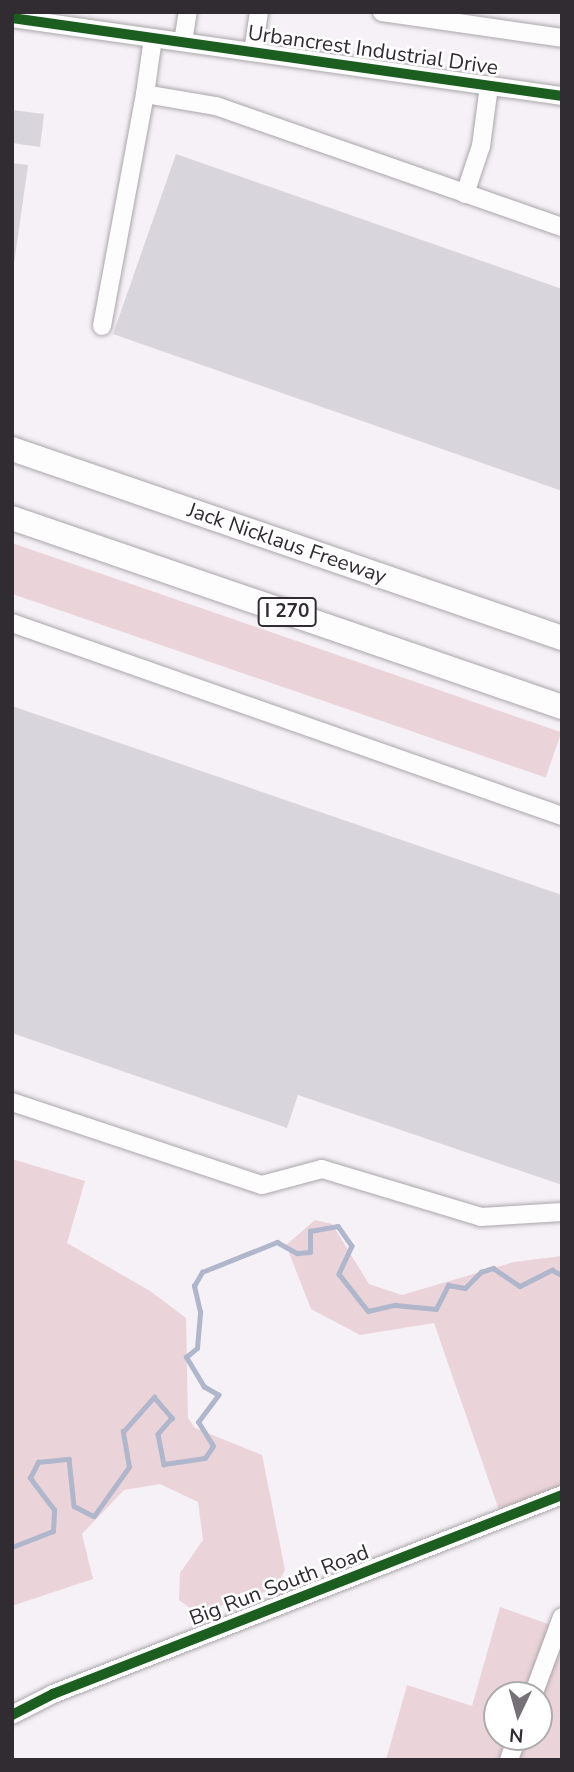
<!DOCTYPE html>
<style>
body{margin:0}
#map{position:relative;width:574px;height:1772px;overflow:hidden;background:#f6f1f6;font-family:"Nunito Sans",sans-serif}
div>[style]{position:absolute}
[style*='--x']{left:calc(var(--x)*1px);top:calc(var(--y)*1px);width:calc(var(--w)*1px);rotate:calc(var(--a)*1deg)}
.green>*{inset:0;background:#ebd4d9;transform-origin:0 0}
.stream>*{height:4.5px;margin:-2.25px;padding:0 2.25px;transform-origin:2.25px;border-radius:2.25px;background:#b0b6cb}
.building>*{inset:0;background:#d8d5dd}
.roads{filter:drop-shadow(0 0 2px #aaa6aa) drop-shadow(0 0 2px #aaa6aa)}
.minor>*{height:18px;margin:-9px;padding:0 9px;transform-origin:9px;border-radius:9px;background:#fefdfe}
.highway>*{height:24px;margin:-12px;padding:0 12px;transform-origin:12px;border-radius:12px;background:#fefdfe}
.cycleway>*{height:10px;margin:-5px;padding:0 5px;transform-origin:5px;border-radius:5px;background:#1b5e20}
span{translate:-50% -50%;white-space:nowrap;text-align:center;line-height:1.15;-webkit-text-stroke:5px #fff;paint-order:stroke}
.shield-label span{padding:2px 5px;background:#fff;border:2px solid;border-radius:5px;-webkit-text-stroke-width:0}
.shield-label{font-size:19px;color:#302c31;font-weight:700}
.street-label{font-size:21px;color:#302c31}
.frame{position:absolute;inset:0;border:14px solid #302c31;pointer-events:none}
.north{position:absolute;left:483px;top:1681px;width:70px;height:70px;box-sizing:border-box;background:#fff;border:2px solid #acabad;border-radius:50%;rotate:185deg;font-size:19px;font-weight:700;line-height:28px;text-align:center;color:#302c31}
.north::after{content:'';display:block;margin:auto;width:24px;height:32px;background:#757176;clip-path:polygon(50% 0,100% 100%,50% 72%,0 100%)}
</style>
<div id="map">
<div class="green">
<div style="left:12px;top:543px;width:581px;height:48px;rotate:19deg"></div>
<div style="clip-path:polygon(12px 1159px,85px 1181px,67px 1243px,150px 1291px,186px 1318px,188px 1418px,195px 1428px,262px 1455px,285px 1570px,275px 1589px,197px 1613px,179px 1600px,180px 1573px,203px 1540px,198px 1502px,160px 1484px,124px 1490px,82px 1534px,93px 1579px,12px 1606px)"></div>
<div style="clip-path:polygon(315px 1220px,332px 1224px,369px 1284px,402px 1295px,514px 1262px,562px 1256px,562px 1489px,500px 1513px,434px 1323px,360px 1335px,311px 1309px,286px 1245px)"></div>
<div style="clip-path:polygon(evenodd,500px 1607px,562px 1629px,562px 1760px,386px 1760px,407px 1685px,472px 1706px,500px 1607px,497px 1695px,539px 1695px,539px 1737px,497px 1737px,497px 1695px)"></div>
</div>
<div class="stream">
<div style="--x:12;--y:1547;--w:44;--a:-21.3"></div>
<div style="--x:53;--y:1531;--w:21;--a:-87"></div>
<div style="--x:54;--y:1510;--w:40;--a:-127"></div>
<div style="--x:30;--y:1478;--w:18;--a:-63"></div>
<div style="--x:38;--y:1462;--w:31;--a:-6"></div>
<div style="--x:69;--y:1459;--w:47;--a:83.9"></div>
<div style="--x:74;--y:1506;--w:22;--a:27"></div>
<div style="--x:94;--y:1516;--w:60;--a:-54.5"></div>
<div style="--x:129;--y:1467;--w:36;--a:-100"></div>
<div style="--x:123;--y:1432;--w:47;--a:-48.5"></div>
<div style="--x:154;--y:1397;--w:28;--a:49"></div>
<div style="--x:172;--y:1418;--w:21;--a:131"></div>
<div style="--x:158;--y:1434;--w:31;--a:79"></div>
<div style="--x:164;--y:1464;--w:41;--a:-8.3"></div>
<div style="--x:205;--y:1458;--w:14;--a:-56"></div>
<div style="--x:213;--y:1446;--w:28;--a:-122"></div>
<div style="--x:198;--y:1422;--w:34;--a:-53"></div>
<div style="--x:218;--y:1395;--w:16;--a:-150"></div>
<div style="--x:204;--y:1387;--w:35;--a:-121"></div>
<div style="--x:186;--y:1357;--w:14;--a:-39"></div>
<div style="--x:197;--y:1348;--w:36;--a:-85"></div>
<div style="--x:200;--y:1312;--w:27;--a:-103"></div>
<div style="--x:194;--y:1286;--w:16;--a:-60"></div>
<div style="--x:202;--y:1272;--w:81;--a:-21.8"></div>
<div style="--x:277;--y:1242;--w:23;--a:29"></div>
<div style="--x:297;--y:1253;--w:13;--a:-4"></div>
<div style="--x:310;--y:1252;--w:21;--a:-90"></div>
<div style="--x:310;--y:1231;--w:28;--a:-10"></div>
<div style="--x:338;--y:1226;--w:24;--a:55"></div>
<div style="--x:352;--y:1246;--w:31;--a:115"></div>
<div style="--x:339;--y:1274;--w:47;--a:51.9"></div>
<div style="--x:368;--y:1311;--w:28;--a:-13"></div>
<div style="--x:395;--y:1305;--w:41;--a:5.6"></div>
<div style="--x:436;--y:1309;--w:27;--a:-63"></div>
<div style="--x:448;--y:1285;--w:17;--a:10"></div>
<div style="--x:465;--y:1288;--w:23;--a:-45"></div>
<div style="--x:481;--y:1272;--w:13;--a:-18"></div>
<div style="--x:493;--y:1268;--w:32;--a:34"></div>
<div style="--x:520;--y:1286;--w:36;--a:-27"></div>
<div style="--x:552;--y:1270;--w:11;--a:27"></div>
</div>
<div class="building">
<div style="clip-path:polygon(12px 110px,44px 114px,40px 147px,12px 143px)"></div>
<div style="clip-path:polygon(176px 154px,562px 289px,562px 491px,113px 334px)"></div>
<div style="clip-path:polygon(12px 163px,28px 165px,14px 264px,12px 264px)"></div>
<div style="clip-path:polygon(12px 706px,562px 895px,562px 1185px,298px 1095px,287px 1128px,12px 1033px)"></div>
</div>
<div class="roads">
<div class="minor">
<div style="--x:382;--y:12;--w:182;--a:8.2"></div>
<div style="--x:12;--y:18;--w:556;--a:8.07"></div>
<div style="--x:153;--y:38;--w:57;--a:98.1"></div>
<div style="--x:145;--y:94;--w:72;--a:9.6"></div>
<div style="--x:216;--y:106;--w:367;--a:19.3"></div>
<div style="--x:183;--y:42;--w:30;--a:-81"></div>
<div style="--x:253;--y:52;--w:40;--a:-81.5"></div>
<div style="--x:465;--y:194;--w:51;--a:-71.6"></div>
<div style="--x:481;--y:146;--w:61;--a:-82.4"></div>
<div style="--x:102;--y:326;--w:236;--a:-79.5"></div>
<div style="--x:12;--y:623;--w:583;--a:19.34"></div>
<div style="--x:12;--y:1102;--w:263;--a:18.4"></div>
<div style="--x:262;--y:1185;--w:62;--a:-14.9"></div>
<div style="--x:322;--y:1169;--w:166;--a:16.8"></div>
<div style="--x:481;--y:1217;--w:81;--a:-3.5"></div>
<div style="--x:533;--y:1695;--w:83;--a:-69.6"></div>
<div style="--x:12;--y:1715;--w:46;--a:-27.1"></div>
<div style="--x:53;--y:1694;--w:547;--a:-21.35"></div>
<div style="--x:509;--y:1760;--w:24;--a:-71"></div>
</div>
<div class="highway">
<div style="--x:12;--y:449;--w:582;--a:18.96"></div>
<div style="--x:12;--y:518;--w:582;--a:18.96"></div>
</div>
</div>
<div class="cycleway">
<div style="--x:12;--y:18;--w:556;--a:8.07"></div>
<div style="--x:12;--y:1715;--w:46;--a:-27.1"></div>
<div style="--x:53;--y:1694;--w:547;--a:-21.35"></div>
</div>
<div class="shield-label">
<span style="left:287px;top:612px">I 270</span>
</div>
<div class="street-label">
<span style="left:373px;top:50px;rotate:8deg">Urbancrest Industrial Drive</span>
<span style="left:287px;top:543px;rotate:19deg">Jack Nicklaus Freeway</span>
<span style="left:279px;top:1585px;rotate:-21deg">Big Run South Road</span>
</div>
<div class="frame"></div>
<div class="north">N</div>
</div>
